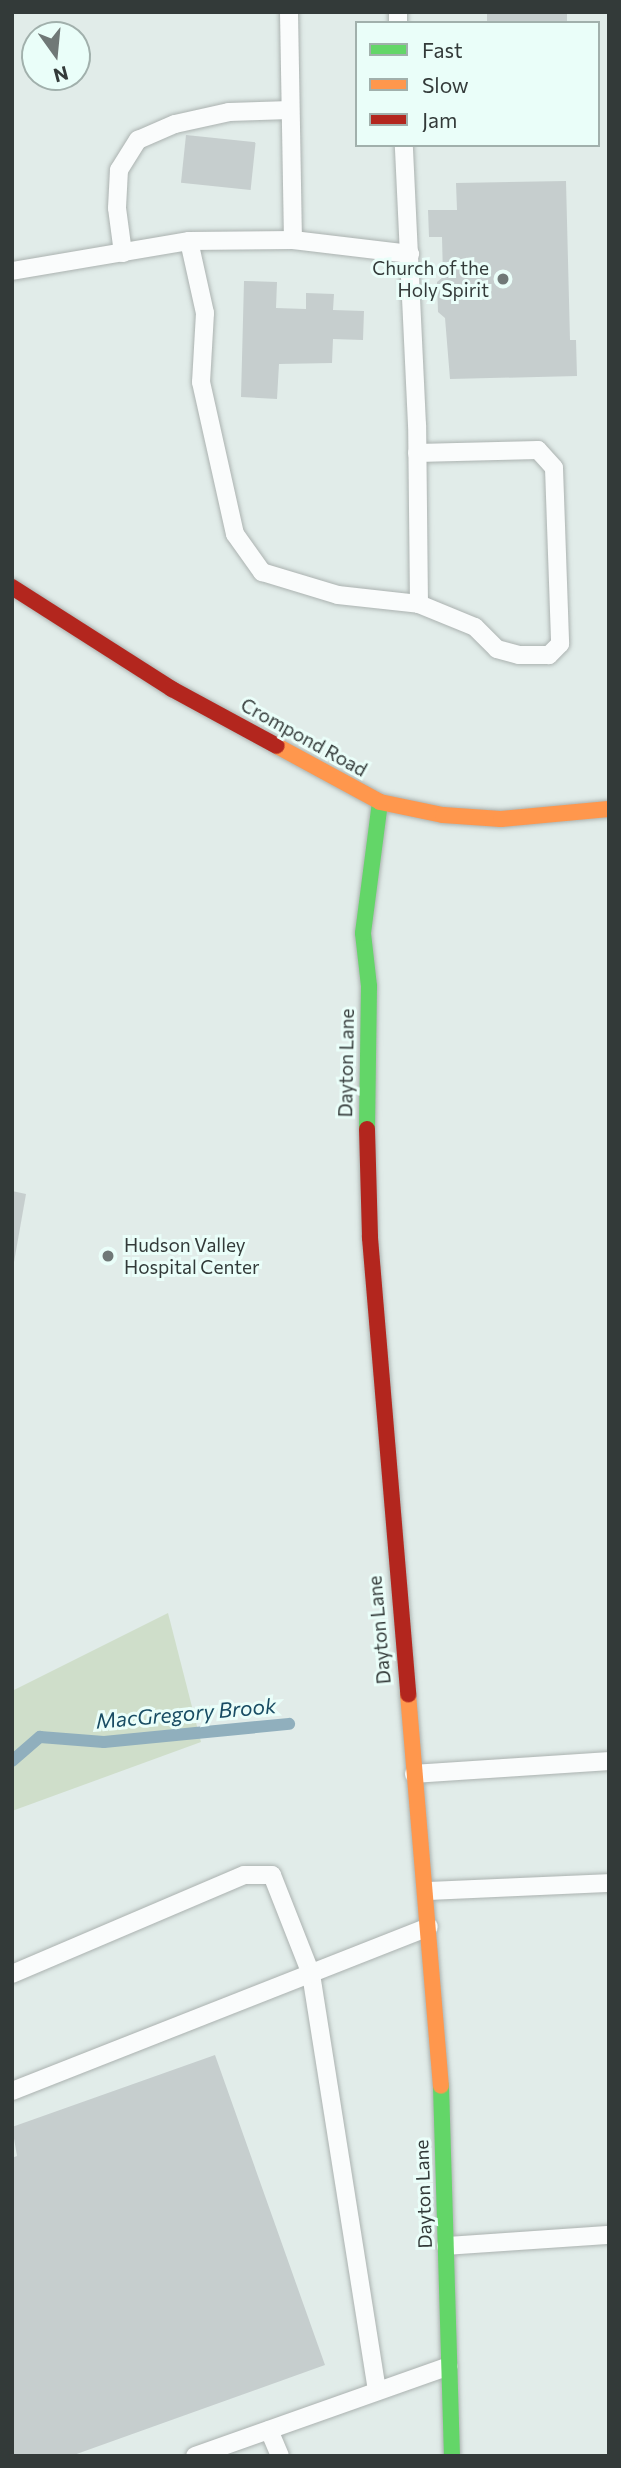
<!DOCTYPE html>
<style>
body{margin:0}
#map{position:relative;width:621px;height:2468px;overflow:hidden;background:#e1ece9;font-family:Commissioner,sans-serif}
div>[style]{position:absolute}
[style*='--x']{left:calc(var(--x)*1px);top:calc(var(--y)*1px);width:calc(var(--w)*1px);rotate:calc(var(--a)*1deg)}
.green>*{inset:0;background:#cfdeca}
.stream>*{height:12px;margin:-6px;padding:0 6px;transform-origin:6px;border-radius:6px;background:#90afbd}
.building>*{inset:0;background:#c6cece;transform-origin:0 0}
.roads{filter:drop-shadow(0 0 2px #abb2b0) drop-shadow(0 0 2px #abb2b0)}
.lane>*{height:18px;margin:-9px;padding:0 9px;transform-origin:9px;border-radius:9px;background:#fafcfc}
.fast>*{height:16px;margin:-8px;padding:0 8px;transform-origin:8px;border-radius:8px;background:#63d668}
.slow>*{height:16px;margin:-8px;padding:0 8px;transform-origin:8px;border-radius:8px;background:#ff974d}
.jam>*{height:16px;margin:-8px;padding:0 8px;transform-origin:8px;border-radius:8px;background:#b3261e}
.dots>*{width:19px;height:19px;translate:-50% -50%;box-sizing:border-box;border:4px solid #eafef9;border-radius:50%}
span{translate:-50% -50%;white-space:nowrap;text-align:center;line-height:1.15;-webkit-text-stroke:6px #eafef9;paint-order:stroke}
.poi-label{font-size:19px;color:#333a39}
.right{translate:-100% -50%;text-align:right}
.left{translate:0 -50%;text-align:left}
.street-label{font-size:19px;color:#333a39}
.water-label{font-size:21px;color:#184c63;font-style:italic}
.frame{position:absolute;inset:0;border:14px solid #333a39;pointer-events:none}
.legend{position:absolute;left:355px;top:21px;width:245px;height:126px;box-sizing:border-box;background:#eafef9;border:2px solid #a1b0ac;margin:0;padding:9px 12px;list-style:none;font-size:21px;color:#333a39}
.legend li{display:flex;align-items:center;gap:14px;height:35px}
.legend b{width:35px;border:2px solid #a1b0ac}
.north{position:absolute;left:21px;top:21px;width:70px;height:70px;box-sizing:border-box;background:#eafef9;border:2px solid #a1b0ac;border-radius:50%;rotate:165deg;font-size:19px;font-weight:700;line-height:28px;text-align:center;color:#333a39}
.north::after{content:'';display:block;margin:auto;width:24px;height:32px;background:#707877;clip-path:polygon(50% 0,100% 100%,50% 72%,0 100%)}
</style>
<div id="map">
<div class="green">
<div style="clip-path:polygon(168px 1613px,201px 1742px,12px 1811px,12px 1691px)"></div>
</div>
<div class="stream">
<div style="--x:12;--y:1761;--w:37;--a:-41"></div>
<div style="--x:40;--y:1737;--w:64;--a:4.5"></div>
<div style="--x:104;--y:1742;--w:186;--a:-5.6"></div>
</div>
<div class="building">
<div style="left:487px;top:12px;width:80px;height:11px"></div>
<div style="left:186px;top:135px;width:70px;height:48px;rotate:6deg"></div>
<div style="clip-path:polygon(566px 181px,570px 340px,576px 340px,577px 376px,450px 379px,445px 318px,438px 312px,437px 282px,443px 277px,442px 237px,429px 237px,428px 210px,457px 210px,456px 183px)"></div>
<div style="clip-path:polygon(244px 281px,277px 282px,276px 308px,306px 309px,306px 293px,334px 294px,333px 310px,364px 311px,363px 340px,333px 339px,332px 363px,279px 364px,277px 399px,241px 397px)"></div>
<div style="clip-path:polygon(12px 1191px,26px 1194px,14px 1262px,12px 1262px)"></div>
<div style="clip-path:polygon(215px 2055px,325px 2365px,71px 2456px,12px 2456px,12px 2158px,17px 2156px,12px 2127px)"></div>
</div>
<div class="roads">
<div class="lane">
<div style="--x:289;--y:12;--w:228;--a:89"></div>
<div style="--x:398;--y:12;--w:11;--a:90"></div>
<div style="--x:189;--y:241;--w:74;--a:77.5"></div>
<div style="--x:205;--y:313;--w:69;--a:93.3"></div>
<div style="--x:201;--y:382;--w:156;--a:77.4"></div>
<div style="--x:235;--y:534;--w:47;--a:54.6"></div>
<div style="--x:262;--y:572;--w:79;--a:16.8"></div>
<div style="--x:338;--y:595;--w:81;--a:6.3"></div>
<div style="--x:419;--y:604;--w:179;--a:-90.6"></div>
<div style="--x:417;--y:425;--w:280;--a:-92.7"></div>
<div style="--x:123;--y:253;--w:45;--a:-97.6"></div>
<div style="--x:117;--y:208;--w:38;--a:-87"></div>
<div style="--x:119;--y:170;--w:36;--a:-58"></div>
<div style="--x:138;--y:140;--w:40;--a:-23.4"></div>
<div style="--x:175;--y:124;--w:55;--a:-12.5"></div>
<div style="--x:229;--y:112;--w:61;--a:-1.9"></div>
<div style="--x:12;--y:271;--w:180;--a:-9.6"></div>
<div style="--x:189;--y:241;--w:104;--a:-0.6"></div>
<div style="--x:293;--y:240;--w:118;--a:6.8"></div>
<div style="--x:417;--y:453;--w:121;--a:-1.4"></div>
<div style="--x:538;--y:450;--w:24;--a:48"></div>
<div style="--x:554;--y:468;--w:176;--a:88"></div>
<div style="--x:560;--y:644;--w:16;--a:135"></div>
<div style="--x:549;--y:655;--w:30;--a:180"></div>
<div style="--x:519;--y:655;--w:23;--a:-165"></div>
<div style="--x:497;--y:649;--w:31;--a:-135"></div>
<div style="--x:475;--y:627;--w:61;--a:-157.7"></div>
<div style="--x:414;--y:1774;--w:195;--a:-3.8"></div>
<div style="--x:426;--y:1891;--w:183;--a:-2.5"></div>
<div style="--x:12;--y:1974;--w:252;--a:-23.1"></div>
<div style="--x:244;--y:1875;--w:28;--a:0"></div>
<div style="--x:272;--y:1875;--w:106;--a:68.5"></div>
<div style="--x:311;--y:1974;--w:422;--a:81"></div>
<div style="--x:12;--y:2091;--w:448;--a:-21.5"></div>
<div style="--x:446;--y:2246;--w:163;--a:-3.9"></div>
<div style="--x:269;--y:2430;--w:28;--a:67"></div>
<div style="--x:195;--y:2456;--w:269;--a:-19.5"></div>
</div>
<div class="fast">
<div style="--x:367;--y:1129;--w:143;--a:-89.2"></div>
<div style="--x:369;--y:986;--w:53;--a:-96.5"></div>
<div style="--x:363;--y:933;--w:132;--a:-82.6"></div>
<div style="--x:441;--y:2086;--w:370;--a:88.3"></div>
</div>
<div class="slow">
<div style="--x:277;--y:746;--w:117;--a:28.5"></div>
<div style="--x:380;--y:802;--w:64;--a:11.7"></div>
<div style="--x:443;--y:815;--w:58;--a:3.9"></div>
<div style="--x:501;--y:819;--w:108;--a:-5.3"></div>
<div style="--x:408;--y:1694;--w:393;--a:85.2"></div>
</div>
<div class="jam">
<div style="--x:12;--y:587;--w:190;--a:32.5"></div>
<div style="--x:172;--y:689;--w:119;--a:28.5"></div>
<div style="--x:367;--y:1129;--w:109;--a:88.4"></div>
<div style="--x:370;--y:1238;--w:458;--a:85.2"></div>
</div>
</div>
<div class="dots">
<div style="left:503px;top:279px;background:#707877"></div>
<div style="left:108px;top:1256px;background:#707877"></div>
</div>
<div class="poi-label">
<span class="right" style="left:489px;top:279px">Church of the<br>Holy Spirit</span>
<span class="left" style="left:124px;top:1256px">Hudson Valley<br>Hospital Center</span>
</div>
<div class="street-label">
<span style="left:304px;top:737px;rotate:29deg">Crompond Road</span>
<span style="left:346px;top:1063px;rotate:-89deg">Dayton Lane</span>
<span style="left:379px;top:1630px;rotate:-95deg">Dayton Lane</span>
<span style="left:423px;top:2194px;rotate:-92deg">Dayton Lane</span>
</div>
<div class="water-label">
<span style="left:186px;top:1713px;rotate:-5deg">MacGregory Brook</span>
</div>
<div class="frame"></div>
<ul class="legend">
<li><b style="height:9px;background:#63d668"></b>Fast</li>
<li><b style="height:9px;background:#ff974d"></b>Slow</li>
<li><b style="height:9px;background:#b3261e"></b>Jam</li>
</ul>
<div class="north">N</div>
</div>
